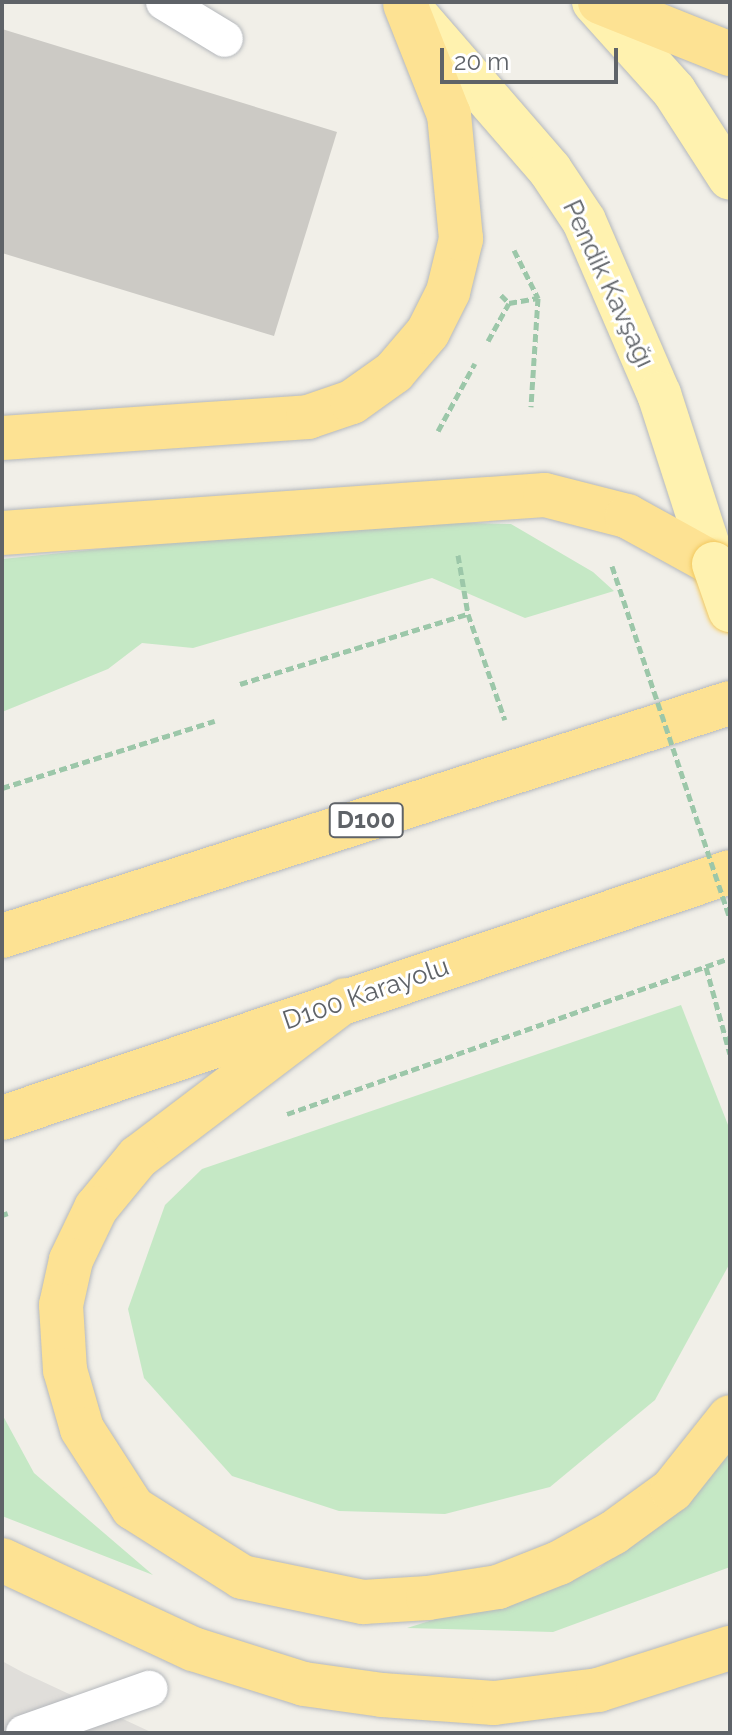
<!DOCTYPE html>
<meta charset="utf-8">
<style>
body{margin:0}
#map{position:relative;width:732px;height:1735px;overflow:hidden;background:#f1efe8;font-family:Raleway,sans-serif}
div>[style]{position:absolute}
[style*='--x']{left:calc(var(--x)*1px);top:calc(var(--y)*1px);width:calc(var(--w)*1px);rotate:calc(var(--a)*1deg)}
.industrial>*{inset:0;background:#e0deda}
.green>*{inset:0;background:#c5e8c5}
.building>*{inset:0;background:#cccac5}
.path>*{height:5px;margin-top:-2.5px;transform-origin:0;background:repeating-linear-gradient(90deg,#9cc7a9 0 8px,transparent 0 12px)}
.roads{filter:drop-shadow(0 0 2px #b5b8bc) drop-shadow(0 0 2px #b5b8bc)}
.lane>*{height:36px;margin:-18px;padding:0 18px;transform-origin:18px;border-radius:18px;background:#fff}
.primary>*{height:44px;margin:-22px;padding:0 22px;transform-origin:22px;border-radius:22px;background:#fff2af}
.highway>*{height:44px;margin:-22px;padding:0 22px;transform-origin:22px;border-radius:22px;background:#fde293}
.path-bridge>*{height:5px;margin-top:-2.5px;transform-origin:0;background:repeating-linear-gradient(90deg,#9cc7a9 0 8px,transparent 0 12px)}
.bridges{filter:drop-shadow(0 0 2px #f2c960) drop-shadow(0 0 2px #f2c960)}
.primary-bridge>*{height:44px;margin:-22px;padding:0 22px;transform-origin:22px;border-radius:22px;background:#fff2af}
span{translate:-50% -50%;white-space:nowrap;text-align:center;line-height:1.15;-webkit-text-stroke:6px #fff;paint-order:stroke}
.shield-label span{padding:2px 6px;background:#fff;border:2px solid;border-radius:6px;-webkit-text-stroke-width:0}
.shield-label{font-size:24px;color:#5f6368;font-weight:700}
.street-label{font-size:26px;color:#5f6368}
.frame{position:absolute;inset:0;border:4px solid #5f6368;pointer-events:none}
.scale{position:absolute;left:440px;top:48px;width:178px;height:36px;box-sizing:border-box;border:4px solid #5f6368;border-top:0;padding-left:10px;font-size:24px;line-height:28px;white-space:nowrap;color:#5f6368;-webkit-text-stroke:6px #fff;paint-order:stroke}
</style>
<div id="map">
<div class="industrial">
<div style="clip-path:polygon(2px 1661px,24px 1673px,153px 1733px,2px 1733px)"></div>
</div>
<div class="green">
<div style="clip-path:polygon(377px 521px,511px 524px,593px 572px,614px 591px,525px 618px,432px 578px,193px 648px,142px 643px,108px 669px,2px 712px,2px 559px)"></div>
<div style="clip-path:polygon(681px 1005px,730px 1130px,730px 1263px,655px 1400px,550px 1487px,445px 1514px,339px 1511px,232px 1476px,144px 1378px,128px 1309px,165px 1205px,202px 1169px)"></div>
<div style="clip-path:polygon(2px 1414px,34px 1473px,153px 1575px,2px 1516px)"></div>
<div style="clip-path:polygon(730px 1453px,730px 1567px,553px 1632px,407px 1628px,599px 1568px)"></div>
</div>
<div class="building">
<div style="clip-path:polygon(2px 29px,337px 132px,274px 336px,2px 253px)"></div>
</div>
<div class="path">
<div style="--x:514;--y:250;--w:54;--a:63.4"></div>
<div style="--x:538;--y:298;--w:109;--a:93.7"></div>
<div style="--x:501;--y:295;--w:11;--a:45"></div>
<div style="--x:509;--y:303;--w:29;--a:-10"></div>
<div style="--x:488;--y:341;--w:43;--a:-61.1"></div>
<div style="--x:438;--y:431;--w:77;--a:-61.4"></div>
<div style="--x:458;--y:555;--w:60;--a:80.4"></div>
<div style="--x:240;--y:684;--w:239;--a:-17.1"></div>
<div style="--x:468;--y:614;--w:112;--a:70.8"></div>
<div style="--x:2;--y:788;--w:223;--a:-17.5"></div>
<div style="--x:706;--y:967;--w:90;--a:74.6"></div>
<div style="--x:287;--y:1114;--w:470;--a:-19.4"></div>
<div style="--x:2;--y:1215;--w:6;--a:-18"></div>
</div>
<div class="roads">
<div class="lane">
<div style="--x:164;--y:2;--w:71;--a:31.2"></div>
<div style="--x:24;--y:1733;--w:133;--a:-19.4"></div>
</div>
<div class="primary">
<div style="--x:594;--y:2;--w:120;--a:48"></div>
<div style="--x:674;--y:91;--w:103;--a:57.2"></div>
<div style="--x:408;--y:6;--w:217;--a:49.1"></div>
<div style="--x:550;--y:170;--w:61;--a:56.3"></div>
<div style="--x:584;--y:221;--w:189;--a:66.6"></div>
<div style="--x:659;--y:394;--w:179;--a:72.1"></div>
</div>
<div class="highway">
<div style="--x:600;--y:2;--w:140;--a:21.8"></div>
<div style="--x:2;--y:438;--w:307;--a:-3.9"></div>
<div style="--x:308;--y:417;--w:46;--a:-18.8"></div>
<div style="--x:352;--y:402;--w:52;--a:-35.5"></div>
<div style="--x:394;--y:372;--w:52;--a:-49.6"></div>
<div style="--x:428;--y:332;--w:45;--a:-63.4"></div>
<div style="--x:448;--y:292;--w:55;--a:-76.2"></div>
<div style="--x:461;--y:239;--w:125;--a:-95.5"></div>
<div style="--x:449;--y:115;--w:119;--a:-111.6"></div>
<div style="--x:2;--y:533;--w:544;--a:-4"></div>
<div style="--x:545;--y:495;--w:85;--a:14.4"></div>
<div style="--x:627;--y:516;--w:99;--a:28.9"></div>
<div style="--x:2;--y:936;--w:764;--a:-17.75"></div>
<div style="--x:345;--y:1000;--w:260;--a:142.8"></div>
<div style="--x:138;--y:1157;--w:66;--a:129.5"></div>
<div style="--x:96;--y:1208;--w:58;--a:115.7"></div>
<div style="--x:71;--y:1260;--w:46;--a:102.5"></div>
<div style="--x:61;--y:1305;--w:65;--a:86.5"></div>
<div style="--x:65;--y:1370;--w:61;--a:73.9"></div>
<div style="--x:82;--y:1429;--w:94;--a:57.2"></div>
<div style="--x:133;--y:1508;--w:129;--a:32.3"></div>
<div style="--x:242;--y:1577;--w:124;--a:11.7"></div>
<div style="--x:363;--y:1602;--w:65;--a:-3.5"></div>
<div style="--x:428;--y:1598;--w:71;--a:-8.9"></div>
<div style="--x:498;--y:1587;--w:66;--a:-21.5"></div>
<div style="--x:559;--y:1563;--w:62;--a:-29.1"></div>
<div style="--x:613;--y:1533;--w:73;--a:-36.1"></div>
<div style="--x:672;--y:1490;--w:93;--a:-51.5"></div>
<div style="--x:2;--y:1118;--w:768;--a:-18.67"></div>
<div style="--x:2;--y:1560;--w:211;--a:25"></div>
<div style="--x:193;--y:1649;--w:116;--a:17.5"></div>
<div style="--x:304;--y:1684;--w:79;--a:8"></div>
<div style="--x:382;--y:1695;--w:112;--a:4.1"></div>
<div style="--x:494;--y:1703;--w:105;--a:-7.1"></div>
<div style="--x:598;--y:1690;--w:139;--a:-17.7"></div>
</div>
</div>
<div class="path-bridge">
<div style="--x:612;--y:566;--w:372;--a:71.5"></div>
</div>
<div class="bridges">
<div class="primary-bridge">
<div style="--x:714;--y:564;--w:49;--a:70.8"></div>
</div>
</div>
<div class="shield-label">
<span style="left:366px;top:820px">D100</span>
</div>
<div class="street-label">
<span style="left:608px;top:284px;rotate:65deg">Pendik Kavşağı</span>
<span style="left:366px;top:994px;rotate:-19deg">D100 Karayolu</span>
</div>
<div class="frame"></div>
<div class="scale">20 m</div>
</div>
